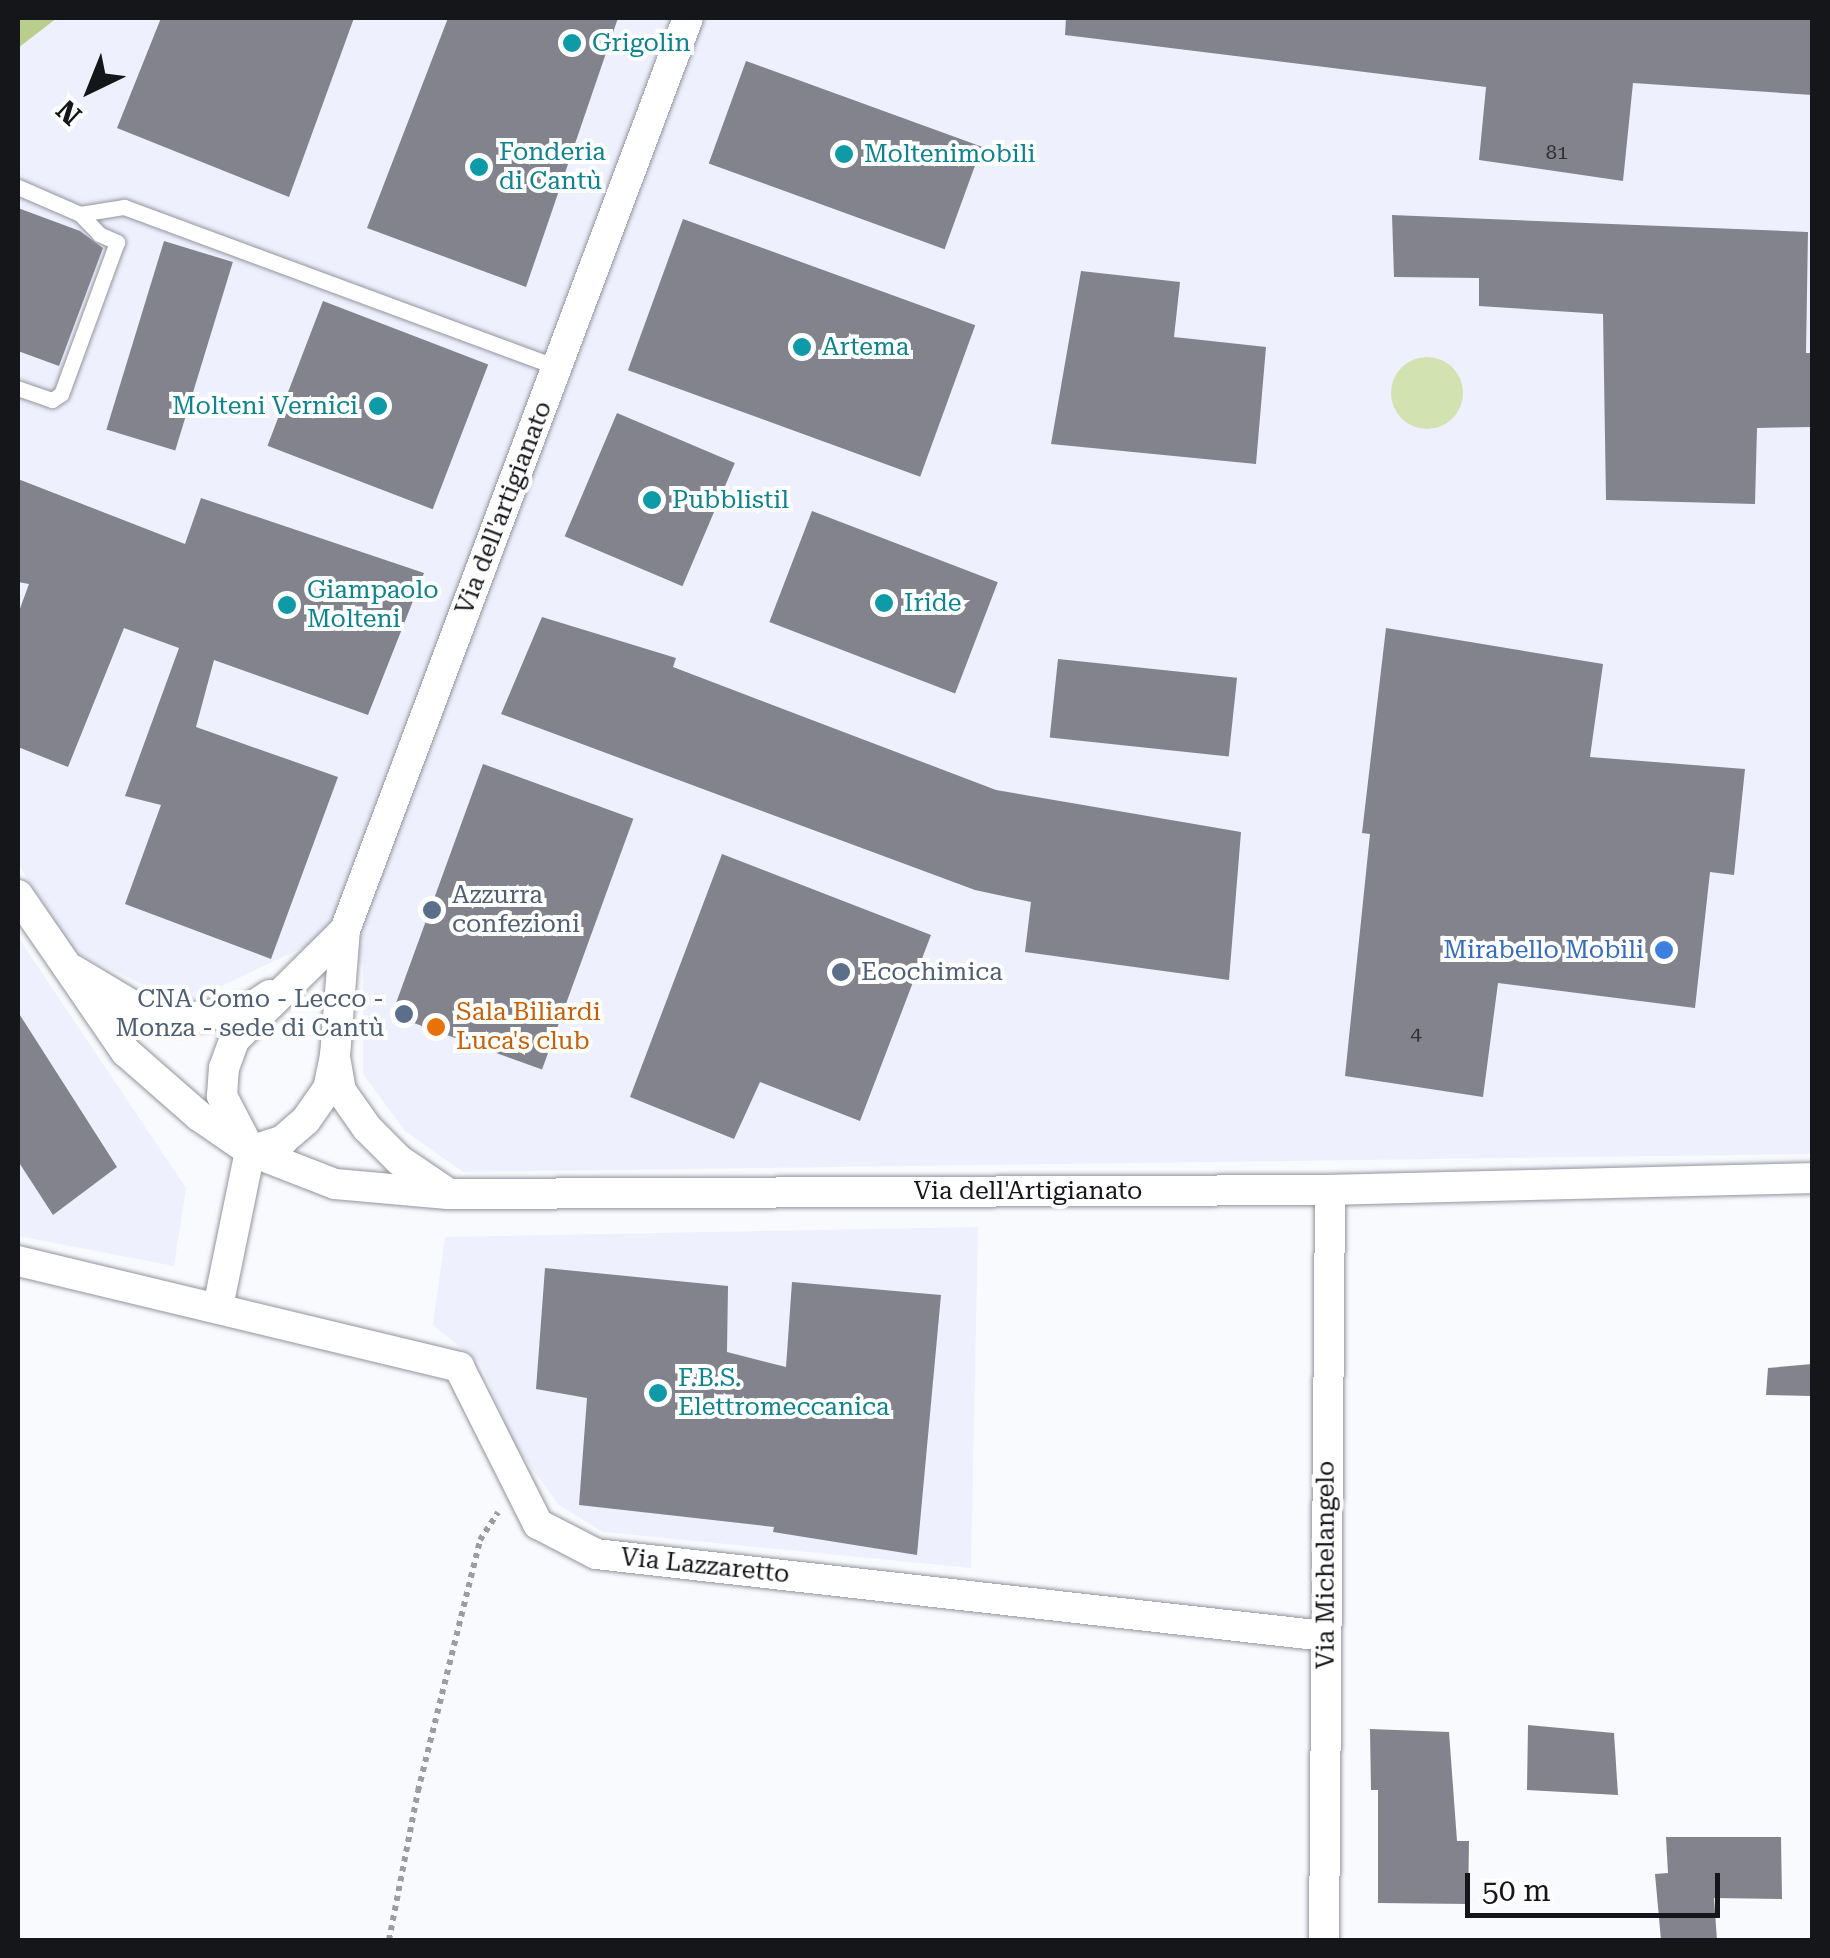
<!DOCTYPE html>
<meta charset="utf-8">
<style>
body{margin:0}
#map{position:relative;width:1830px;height:1958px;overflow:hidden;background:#f9fafe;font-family:"Roboto Serif",serif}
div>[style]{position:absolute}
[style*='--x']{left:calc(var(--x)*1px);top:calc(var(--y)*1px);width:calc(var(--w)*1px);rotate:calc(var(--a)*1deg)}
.built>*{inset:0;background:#eef0fe}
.green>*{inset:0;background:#d2e2b1}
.round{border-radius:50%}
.forest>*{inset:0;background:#b9cd8d}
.building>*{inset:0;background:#82838d;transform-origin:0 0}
.path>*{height:6px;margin-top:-3px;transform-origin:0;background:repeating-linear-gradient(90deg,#9c9da0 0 5px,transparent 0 10px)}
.roads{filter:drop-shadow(0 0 2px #93949d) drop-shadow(0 0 2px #93949d)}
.lane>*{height:15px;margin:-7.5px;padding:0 7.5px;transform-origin:7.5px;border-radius:7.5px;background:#fff}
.street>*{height:30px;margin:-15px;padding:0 15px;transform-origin:15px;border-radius:15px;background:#fff}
.dots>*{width:28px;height:28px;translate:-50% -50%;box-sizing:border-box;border:5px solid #fff;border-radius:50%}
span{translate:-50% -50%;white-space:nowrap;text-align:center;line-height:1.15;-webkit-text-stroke:8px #fff;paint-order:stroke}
.number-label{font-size:20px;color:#303136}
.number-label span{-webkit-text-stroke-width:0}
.culture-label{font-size:25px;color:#0d838f}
.left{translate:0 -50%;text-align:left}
.right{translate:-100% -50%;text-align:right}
.street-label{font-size:25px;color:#151619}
.service-label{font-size:25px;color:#4e5e75}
.shop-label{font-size:25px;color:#366cbe}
.food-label{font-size:25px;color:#c56008}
.frame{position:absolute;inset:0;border:20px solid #151619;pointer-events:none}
.north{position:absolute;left:40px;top:40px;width:100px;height:100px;-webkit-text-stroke:8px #fff;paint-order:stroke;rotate:223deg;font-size:28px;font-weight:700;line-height:40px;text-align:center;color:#151619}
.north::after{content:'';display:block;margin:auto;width:35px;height:45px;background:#151619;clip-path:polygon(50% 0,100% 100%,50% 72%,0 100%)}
.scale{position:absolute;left:1465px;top:1873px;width:255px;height:45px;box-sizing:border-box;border:5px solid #151619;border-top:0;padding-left:12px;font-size:30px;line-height:35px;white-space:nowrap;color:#151619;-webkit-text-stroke:8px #fff;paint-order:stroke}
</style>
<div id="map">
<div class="built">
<div style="clip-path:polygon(57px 18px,1812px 18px,1812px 1154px,463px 1172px,405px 1131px,363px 1074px,363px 964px,302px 948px,183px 1004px,73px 951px,18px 864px,18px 48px)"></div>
<div style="clip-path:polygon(18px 937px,186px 1188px,174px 1266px,18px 1236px)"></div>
<div style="clip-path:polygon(978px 1227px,971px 1568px,603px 1532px,559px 1505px,513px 1443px,481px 1364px,433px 1325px,445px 1237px)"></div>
</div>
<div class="green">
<div class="round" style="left:1391px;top:357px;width:72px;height:72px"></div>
</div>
<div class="forest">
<div style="clip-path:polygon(18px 18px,57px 18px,18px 48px)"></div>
</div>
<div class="building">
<div style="clip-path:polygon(161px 18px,354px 18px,289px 197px,117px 128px)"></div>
<div style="clip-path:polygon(448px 18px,618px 18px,526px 287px,367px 228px)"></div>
<div style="clip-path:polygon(1066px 18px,1812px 18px,1812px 95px,1633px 83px,1623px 181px,1479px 160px,1486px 87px,1065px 35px)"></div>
<div style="left:746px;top:61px;width:251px;height:109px;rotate:20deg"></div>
<div style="clip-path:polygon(18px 208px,80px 231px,103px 248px,59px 366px,18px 351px)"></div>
<div style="clip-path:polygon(1392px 215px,1808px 232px,1806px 353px,1812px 353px,1812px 427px,1757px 428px,1755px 504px,1606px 500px,1603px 314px,1479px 306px,1479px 278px,1394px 277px)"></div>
<div style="left:683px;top:219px;width:311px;height:161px;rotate:20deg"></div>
<div style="left:164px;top:241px;width:72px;height:197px;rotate:17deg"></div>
<div style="clip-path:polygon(1081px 271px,1180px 282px,1174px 337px,1266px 347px,1256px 464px,1051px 444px)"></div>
<div style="left:323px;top:301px;width:177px;height:155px;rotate:21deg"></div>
<div style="left:617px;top:413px;width:128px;height:134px;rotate:23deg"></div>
<div style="clip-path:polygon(18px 479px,185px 544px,201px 498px,424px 573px,368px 715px,214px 660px,196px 727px,338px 777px,271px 959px,125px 904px,161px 805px,125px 796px,179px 648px,124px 628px,68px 767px,18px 747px,18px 614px,29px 584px,18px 582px)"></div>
<div style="left:812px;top:511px;width:199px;height:119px;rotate:21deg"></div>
<div style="clip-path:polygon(542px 617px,676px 658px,673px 667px,996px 790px,1241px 832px,1229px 980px,1025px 952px,1031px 902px,975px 890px,501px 714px)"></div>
<div style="clip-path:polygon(1386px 628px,1603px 664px,1590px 757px,1745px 769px,1734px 875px,1710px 872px,1695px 1008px,1498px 983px,1483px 1097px,1345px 1076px,1370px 834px,1362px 833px)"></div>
<div style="left:1058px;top:659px;width:180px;height:79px;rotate:6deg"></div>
<div style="left:483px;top:764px;width:160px;height:267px;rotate:20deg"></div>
<div style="clip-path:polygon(722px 854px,931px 935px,860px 1121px,760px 1082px,734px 1139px,630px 1097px)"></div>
<div style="clip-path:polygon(18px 1012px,117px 1167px,53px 1215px,18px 1161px)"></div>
<div style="clip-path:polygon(545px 1268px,728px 1286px,727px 1352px,786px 1367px,792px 1282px,941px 1295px,917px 1555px,773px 1532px,774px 1527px,579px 1505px,587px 1398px,536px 1389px)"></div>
<div style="clip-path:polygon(1812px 1364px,1812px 1396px,1766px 1395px,1768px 1368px)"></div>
<div style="clip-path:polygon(1528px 1725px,1614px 1733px,1618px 1795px,1527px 1790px)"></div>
<div style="clip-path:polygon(1370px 1729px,1449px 1732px,1457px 1841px,1469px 1841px,1468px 1904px,1378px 1903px,1378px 1790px,1371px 1790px)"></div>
<div style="clip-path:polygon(1666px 1837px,1781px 1837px,1782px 1899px,1714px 1898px,1717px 1940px,1661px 1940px,1655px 1874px,1668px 1873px)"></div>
</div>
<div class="path">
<div style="--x:389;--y:1940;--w:152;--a:-79"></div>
<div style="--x:418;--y:1791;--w:259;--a:-76.1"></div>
<div style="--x:480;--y:1540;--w:33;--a:-57"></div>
</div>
<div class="roads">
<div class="lane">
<div style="--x:18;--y:187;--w:68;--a:23.5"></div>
<div style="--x:80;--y:214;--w:28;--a:46"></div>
<div style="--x:99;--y:234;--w:20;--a:24"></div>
<div style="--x:117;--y:242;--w:162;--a:110.2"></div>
<div style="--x:61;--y:394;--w:11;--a:146"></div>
<div style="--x:52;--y:400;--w:36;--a:-161"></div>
<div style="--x:80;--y:214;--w:45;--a:-9"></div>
<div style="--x:124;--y:207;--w:462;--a:20.3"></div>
</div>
<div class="street">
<div style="--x:18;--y:895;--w:191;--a:55.5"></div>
<div style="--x:126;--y:1052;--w:97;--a:41.2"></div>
<div style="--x:199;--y:1116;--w:62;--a:34.5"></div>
<div style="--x:250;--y:1151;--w:91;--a:21.2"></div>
<div style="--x:335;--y:1184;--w:113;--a:5.1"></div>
<div style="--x:448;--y:1194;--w:882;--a:-0.26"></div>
<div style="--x:1330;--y:1190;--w:482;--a:-1.4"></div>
<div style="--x:73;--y:970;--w:72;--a:30.8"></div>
<div style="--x:135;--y:1007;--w:44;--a:17.2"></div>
<div style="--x:177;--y:1020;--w:74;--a:-9.3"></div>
<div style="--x:250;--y:1008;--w:24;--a:-33"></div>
<div style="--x:249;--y:1148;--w:59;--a:-117.4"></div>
<div style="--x:222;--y:1096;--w:28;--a:-86"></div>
<div style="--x:224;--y:1068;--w:30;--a:-70"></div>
<div style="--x:234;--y:1040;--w:156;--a:-44.7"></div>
<div style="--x:250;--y:1151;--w:35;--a:-18"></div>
<div style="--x:283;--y:1140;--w:30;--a:-41"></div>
<div style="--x:306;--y:1120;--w:38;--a:-55"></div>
<div style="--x:328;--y:1089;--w:29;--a:-78"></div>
<div style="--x:446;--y:1192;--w:57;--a:-145.8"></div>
<div style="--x:399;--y:1160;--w:45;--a:-135"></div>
<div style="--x:367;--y:1128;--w:45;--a:-125.1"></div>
<div style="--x:341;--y:1091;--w:36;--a:-100"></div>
<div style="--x:335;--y:1056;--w:126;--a:-85.5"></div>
<div style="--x:345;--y:930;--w:974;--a:-69.39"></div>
<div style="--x:18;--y:1261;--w:454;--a:13.5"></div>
<div style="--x:459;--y:1367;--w:176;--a:63.3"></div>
<div style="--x:538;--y:1524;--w:65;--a:27.3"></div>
<div style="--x:596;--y:1554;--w:734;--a:6.42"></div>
<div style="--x:218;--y:1307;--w:159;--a:-78.4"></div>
<div style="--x:1324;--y:1940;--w:750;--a:-89.54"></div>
</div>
</div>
<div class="dots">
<div style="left:572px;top:43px;background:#0f9aa8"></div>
<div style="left:844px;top:154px;background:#0f9aa8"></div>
<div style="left:479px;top:167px;background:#0f9aa8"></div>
<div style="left:802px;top:347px;background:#0f9aa8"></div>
<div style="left:378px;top:406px;background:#0f9aa8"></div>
<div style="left:652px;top:500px;background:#0f9aa8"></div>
<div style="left:884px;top:603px;background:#0f9aa8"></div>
<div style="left:287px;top:605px;background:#0f9aa8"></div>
<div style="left:432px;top:910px;background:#5c6f8a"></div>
<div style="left:1664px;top:950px;background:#3f7fe0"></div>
<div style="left:841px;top:972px;background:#5c6f8a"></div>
<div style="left:404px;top:1014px;background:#5c6f8a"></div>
<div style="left:436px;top:1027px;background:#e8710a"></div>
<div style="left:658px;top:1393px;background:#0f9aa8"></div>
</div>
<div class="number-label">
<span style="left:1557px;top:152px">81</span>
<span style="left:1416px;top:1033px">4</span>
</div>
<div class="culture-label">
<span class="left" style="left:592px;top:43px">Grigolin</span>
<span class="left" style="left:499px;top:167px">Fonderia<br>di Cantù</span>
<span class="left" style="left:864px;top:154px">Moltenimobili</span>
<span class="left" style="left:822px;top:347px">Artema</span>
<span class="right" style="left:358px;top:406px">Molteni Vernici</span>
<span class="left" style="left:672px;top:500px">Pubblistil</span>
<span class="left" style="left:307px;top:605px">Giampaolo<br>Molteni</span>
<span class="left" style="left:904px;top:603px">Iride</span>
<span class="left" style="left:678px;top:1393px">F.B.S.<br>Elettromeccanica</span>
</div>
<div class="street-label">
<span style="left:504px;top:508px;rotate:-69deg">Via dell'artigianato</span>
<span style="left:1028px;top:1191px">Via dell'Artigianato</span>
<span style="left:1326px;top:1565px;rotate:-90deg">Via Michelangelo</span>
<span style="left:705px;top:1566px;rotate:6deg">Via Lazzaretto</span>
</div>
<div class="service-label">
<span class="left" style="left:452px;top:910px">Azzurra<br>confezioni</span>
<span class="left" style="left:861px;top:972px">Ecochimica</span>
<span class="right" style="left:384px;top:1014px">CNA Como - Lecco -<br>Monza - sede di Cantù</span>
</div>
<div class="shop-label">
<span class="right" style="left:1644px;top:950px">Mirabello Mobili</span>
</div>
<div class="food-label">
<span class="left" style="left:456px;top:1027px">Sala Biliardi<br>Luca's club</span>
</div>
<div class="frame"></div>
<div class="north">N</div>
<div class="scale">50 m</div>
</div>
